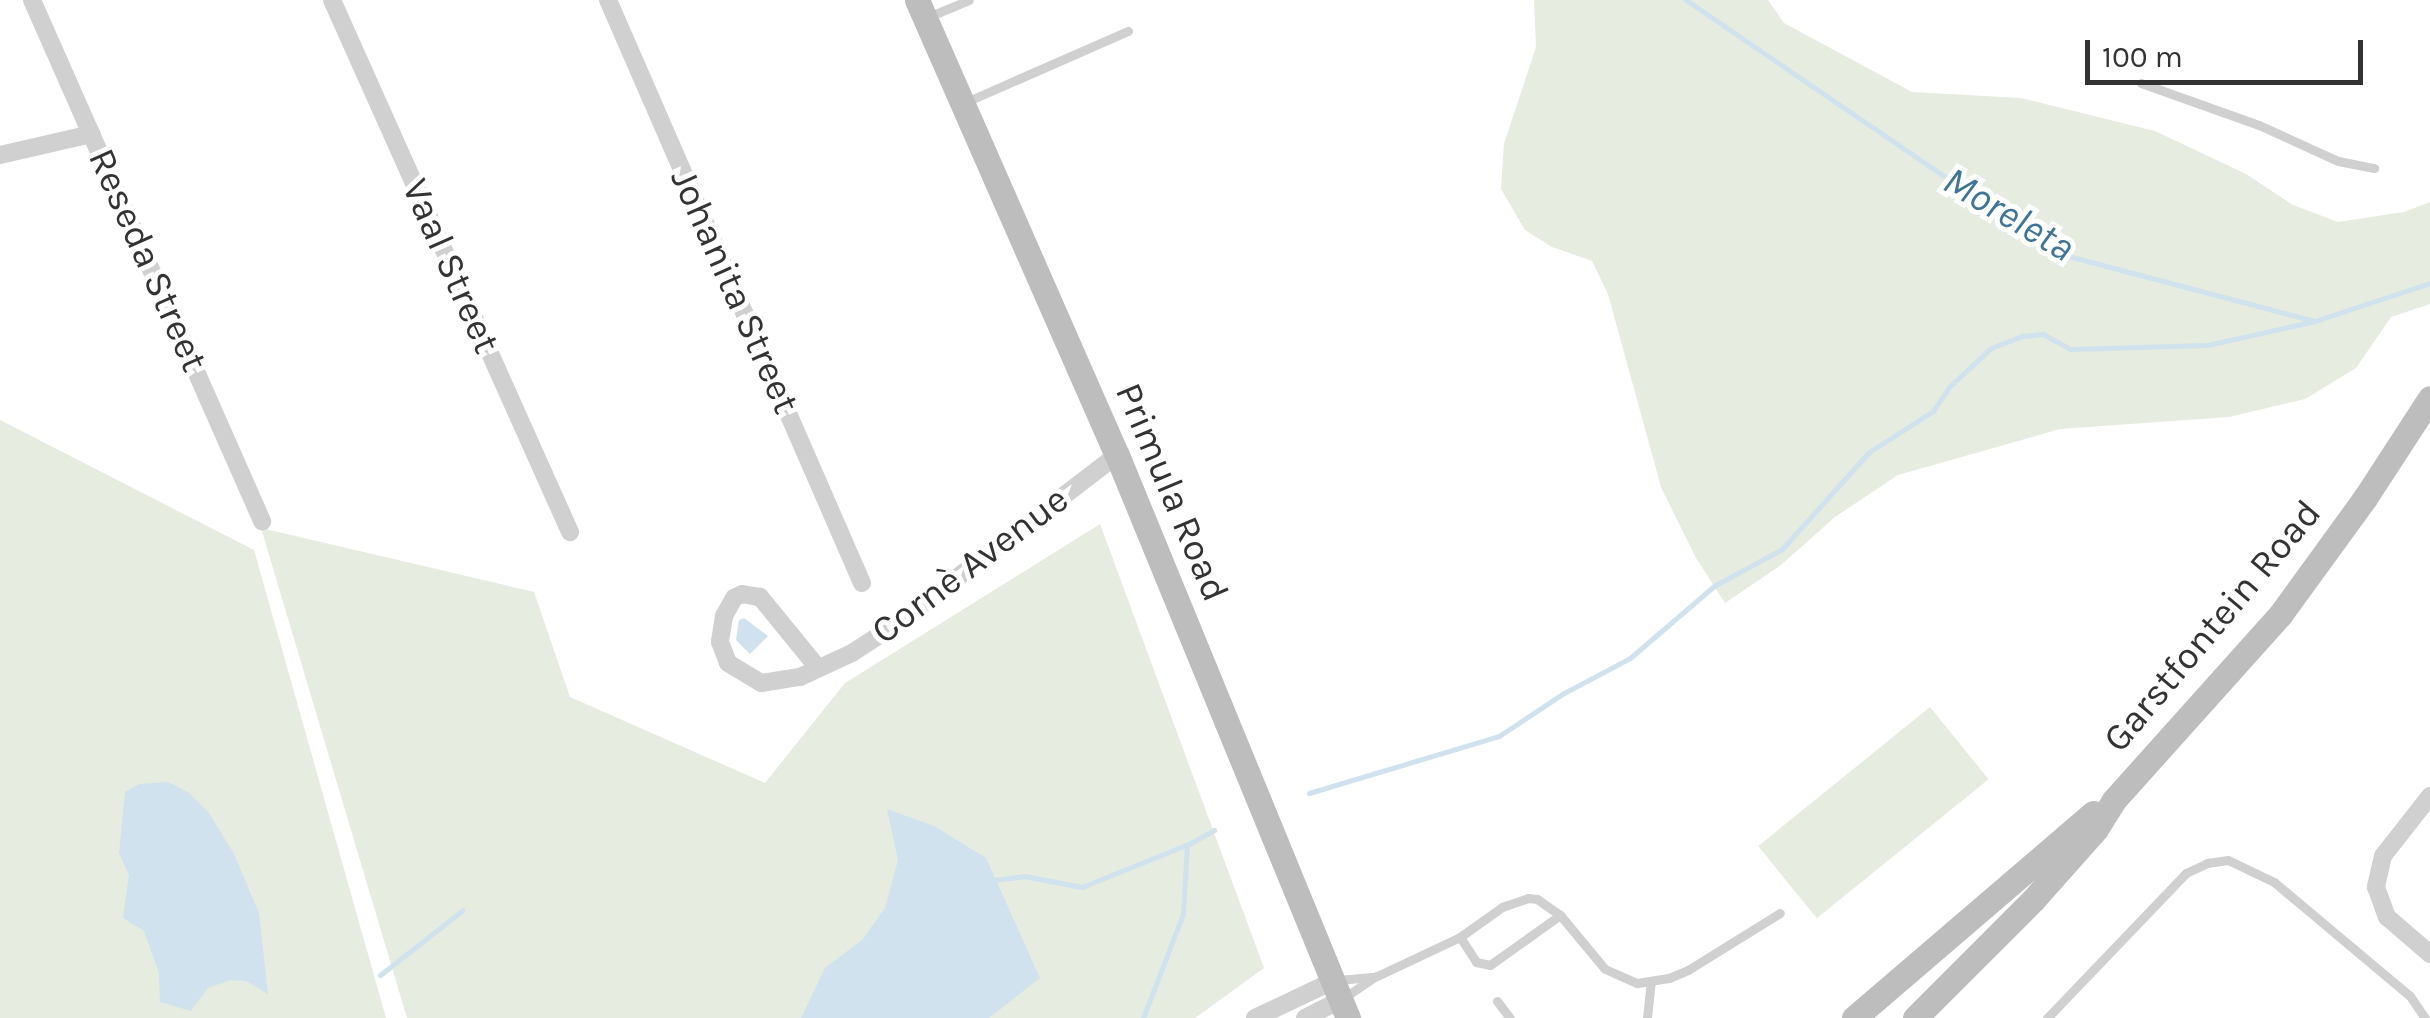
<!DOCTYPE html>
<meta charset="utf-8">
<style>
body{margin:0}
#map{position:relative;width:2430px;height:1018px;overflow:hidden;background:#fff;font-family:Karla,sans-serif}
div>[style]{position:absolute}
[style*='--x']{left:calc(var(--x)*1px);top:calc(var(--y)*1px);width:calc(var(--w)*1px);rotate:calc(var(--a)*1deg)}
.green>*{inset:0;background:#e6ecdf;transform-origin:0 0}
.water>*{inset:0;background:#cfe2ee}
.stream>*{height:5px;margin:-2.5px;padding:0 2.5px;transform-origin:2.5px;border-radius:2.5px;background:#cfe2ee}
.lane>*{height:9px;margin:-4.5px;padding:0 4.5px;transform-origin:4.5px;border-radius:4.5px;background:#d0d0d0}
.street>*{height:18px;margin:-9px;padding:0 9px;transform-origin:9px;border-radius:9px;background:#d0d0d0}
.secondary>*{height:25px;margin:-12.5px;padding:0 12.5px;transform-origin:12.5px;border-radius:12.5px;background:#bdbdbd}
span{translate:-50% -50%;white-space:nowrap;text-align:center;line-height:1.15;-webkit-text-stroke:10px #fff;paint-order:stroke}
.street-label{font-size:38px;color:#333}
.water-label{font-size:40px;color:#3f7597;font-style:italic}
.scale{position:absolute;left:2085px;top:40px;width:278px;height:45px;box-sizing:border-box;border:5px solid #333;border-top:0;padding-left:12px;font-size:30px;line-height:35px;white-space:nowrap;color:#333;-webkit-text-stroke:8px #fff;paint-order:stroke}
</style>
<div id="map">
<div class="green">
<div style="clip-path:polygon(1534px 0,1768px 0,1784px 23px,1912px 92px,2021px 98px,2155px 131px,2246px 174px,2293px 205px,2338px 222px,2404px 212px,2430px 202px,2430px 304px,2391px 317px,2356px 368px,2305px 399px,2229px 417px,2060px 429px,1898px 475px,1835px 517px,1781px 565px,1725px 603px,1696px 558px,1661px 487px,1608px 294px,1592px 261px,1552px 247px,1525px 230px,1501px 189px,1504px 144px,1536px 47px)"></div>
<div style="clip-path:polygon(0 420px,254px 550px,386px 1018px,0 1018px)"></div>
<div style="clip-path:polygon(1100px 524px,1264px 968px,1195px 1018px,407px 1018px,261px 528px,534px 592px,570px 697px,765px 783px,845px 683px)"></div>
<div style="left:1930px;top:707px;width:93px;height:221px;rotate:51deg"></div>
</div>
<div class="water">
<div style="clip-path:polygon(744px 618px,768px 636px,750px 654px,736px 640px,739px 620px)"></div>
<div style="clip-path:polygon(168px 782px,189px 793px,209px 813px,234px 854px,259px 913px,268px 994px,246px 981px,230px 980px,208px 988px,191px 1011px,160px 1002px,159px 973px,144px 931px,123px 918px,129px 875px,119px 853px,125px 792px,140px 784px)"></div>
<div style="clip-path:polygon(887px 809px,934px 826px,986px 858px,1040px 978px,989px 1018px,801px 1018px,825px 968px,862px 940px,885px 908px,898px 860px)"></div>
</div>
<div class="stream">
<div style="--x:1686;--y:0;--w:449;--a:34.3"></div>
<div style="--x:2057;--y:253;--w:267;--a:14.8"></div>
<div style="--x:2315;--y:321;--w:121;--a:-18.3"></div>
<div style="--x:1309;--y:793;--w:198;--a:-16.7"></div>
<div style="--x:1499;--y:736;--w:78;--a:-33.5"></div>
<div style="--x:1564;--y:693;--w:75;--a:-27.9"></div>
<div style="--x:1630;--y:658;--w:111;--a:-40.6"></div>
<div style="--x:1714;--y:586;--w:77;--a:-28.6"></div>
<div style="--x:1782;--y:549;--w:130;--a:-48.1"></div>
<div style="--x:1869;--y:452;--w:76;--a:-32.6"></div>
<div style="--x:1933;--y:411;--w:29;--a:-56"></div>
<div style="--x:1949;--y:387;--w:57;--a:-42.9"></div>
<div style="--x:1991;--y:348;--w:34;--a:-21"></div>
<div style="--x:2023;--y:336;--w:20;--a:-6"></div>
<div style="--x:2043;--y:334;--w:31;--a:29"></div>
<div style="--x:2070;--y:349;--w:138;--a:-1.7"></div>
<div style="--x:2208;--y:345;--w:110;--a:-12.6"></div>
<div style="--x:993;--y:880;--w:31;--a:-7"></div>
<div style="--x:1024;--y:876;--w:59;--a:10.7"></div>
<div style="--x:1082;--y:887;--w:112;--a:-22"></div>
<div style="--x:380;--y:975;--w:105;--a:-38.1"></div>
<div style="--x:1143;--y:1018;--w:111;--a:-69"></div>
<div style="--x:1183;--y:914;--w:69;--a:-86.7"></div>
<div style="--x:1187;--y:845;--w:31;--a:-29"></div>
</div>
<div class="lane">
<div style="--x:928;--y:17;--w:44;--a:-22.5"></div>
<div style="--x:2141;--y:83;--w:125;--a:19.6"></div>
<div style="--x:2259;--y:125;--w:87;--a:24.5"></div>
<div style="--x:2338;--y:161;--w:37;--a:11"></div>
<div style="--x:966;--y:102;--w:177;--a:-23.7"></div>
<div style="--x:1460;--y:937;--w:30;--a:57"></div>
<div style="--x:1476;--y:962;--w:14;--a:12"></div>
<div style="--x:1490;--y:965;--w:86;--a:-35.5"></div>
<div style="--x:1338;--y:980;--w:34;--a:-5"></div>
<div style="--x:1342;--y:999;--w:40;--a:-34"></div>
<div style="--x:1375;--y:977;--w:94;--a:-25.2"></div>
<div style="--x:1460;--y:937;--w:52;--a:-35.5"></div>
<div style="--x:1502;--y:907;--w:28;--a:-19"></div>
<div style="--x:1528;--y:898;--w:9;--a:6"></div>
<div style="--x:1537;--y:899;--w:28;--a:35"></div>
<div style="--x:1560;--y:915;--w:70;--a:50.2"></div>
<div style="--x:1605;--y:969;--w:35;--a:24"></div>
<div style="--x:1637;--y:983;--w:32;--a:-9"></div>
<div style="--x:1669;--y:978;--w:21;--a:-23"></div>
<div style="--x:1688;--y:970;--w:108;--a:-31.8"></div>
<div style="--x:1497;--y:1001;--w:21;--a:53"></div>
<div style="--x:1647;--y:1018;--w:36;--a:-84"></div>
<div style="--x:2047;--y:1018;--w:201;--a:-46.2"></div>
<div style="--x:2186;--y:873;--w:23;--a:-25"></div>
<div style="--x:2207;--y:863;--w:21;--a:-8"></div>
<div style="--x:2228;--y:860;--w:51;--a:25.6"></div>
<div style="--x:2274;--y:882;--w:177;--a:40"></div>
<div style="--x:2410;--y:996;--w:27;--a:56"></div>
</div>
<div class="street">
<div style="--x:32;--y:0;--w:570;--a:66.18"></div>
<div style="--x:332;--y:0;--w:583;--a:65.9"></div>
<div style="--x:608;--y:0;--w:636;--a:66.46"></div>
<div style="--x:0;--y:155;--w:94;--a:-12.9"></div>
<div style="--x:818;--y:668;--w:92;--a:-129.2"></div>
<div style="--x:760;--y:597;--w:18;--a:-171"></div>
<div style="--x:742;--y:594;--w:9;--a:153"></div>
<div style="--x:734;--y:598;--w:21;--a:119"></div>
<div style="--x:724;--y:616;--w:26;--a:99"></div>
<div style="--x:720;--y:642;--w:22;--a:69"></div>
<div style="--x:728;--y:663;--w:39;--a:31"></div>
<div style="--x:761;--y:683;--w:39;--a:-9"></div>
<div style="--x:800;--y:677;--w:57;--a:-24.8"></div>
<div style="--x:852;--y:653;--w:55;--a:-33.1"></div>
<div style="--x:898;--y:623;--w:276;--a:-37.5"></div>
<div style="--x:2430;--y:796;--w:76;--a:128.1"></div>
<div style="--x:2383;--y:856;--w:32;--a:103"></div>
<div style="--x:2376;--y:887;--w:32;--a:70"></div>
<div style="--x:2387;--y:917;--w:57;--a:40.7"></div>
<div style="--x:1255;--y:1018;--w:86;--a:-25.4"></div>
<div style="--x:1305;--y:1018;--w:39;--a:-27"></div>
</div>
<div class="secondary">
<div style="--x:917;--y:0;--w:497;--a:66.3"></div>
<div style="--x:1117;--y:455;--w:609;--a:67.69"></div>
<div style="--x:1854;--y:1018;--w:315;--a:-40.6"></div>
<div style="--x:1915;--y:1018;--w:167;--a:-45"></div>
<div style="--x:2033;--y:900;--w:95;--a:-48.4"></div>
<div style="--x:2096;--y:829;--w:34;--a:-58"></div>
<div style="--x:2114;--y:800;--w:249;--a:-48.1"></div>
<div style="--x:2280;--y:615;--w:145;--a:-54"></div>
<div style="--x:2365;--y:498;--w:119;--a:-57"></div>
</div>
<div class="street-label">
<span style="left:148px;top:260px;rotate:66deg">Reseda Street</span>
<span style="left:451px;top:266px;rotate:66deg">Vaal Street</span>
<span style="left:735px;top:291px;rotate:66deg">Johanita Street</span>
<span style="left:1172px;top:492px;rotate:67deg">Primula Road</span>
<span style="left:970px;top:565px;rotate:-37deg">Cornè Avenue</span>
<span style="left:2212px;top:626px;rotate:-50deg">Garstfontein Road</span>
</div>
<div class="water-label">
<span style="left:2009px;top:214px;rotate:31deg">Moreleta</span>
</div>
<div class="scale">100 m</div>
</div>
